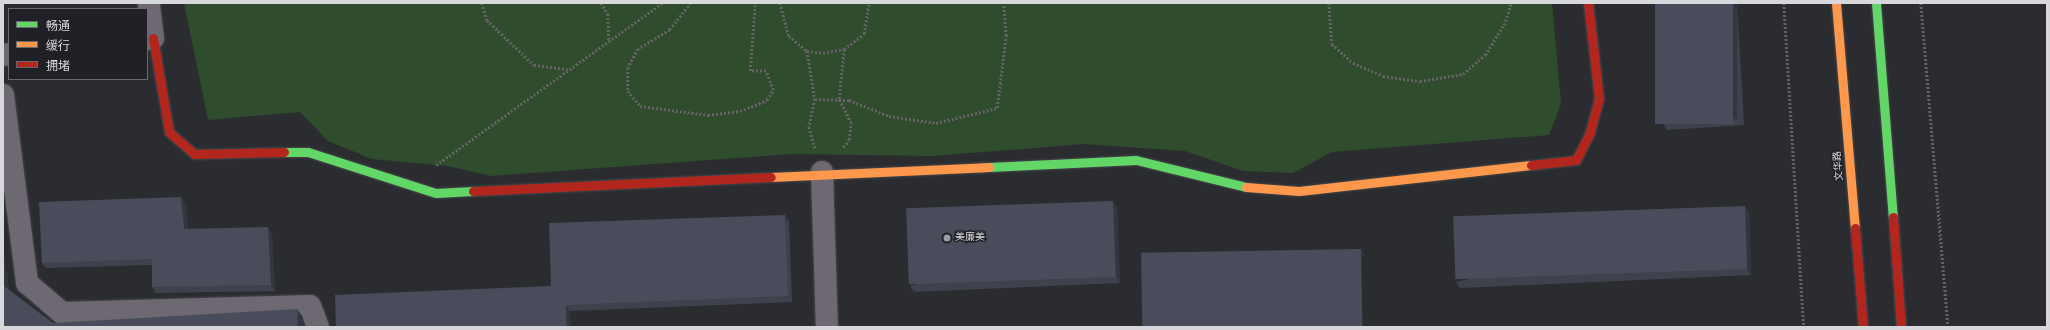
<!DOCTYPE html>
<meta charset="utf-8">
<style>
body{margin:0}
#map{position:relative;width:2050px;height:330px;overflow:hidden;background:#2b2c30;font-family:"Varela Round","Noto Sans SC",sans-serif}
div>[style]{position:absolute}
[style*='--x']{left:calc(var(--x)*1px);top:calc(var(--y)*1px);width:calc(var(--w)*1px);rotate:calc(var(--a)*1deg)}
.green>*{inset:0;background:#2f4c2d}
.path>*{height:2.5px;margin-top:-1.25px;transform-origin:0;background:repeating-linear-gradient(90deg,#666268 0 2px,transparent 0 4px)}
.roads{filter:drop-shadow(0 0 1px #47484b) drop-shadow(0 0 1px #47484b)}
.street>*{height:22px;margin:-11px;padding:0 11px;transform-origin:11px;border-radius:11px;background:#6d6871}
.fast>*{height:9px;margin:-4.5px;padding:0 4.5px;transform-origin:4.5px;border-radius:4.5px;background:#63d668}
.slow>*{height:9px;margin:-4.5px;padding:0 4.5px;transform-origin:4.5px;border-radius:4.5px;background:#ff974d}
.jam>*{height:9px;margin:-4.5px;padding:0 4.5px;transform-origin:4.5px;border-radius:4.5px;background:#b3261e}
.wall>*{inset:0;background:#3f414d}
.shaded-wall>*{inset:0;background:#33353f;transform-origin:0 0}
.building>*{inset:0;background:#494c5a;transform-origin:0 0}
.dots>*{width:11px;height:11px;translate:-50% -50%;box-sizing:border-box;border:2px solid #202127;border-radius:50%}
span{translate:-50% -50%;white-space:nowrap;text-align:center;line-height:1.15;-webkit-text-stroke:3px #202127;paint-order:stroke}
.street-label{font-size:10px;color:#d7d8dc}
.poi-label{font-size:10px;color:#d7d8dc}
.left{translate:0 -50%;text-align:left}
.frame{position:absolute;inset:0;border:4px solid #d7d8dc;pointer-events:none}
.legend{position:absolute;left:8px;top:8px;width:140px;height:72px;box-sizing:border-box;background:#202127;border:1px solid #696a6f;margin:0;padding:5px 7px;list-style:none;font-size:12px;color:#d7d8dc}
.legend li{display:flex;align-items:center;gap:8px;height:20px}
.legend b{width:20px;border:1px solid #696a6f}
</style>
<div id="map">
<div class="green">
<div style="clip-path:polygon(184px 3px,1552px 3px,1561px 104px,1549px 135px,1332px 152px,1293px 173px,1243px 171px,1185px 151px,1084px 144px,933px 156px,791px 154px,491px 176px,448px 166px,372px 159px,328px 141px,300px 112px,208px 120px)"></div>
</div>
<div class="path">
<div style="--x:482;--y:3;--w:18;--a:74"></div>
<div style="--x:487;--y:20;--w:65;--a:43.8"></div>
<div style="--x:534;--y:65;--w:34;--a:7"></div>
<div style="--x:601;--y:3;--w:13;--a:58"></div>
<div style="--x:608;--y:14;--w:27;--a:88"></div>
<div style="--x:691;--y:3;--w:34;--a:128"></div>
<div style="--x:670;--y:30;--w:37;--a:149"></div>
<div style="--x:638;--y:49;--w:21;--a:118"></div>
<div style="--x:628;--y:68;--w:23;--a:90"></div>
<div style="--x:628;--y:91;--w:19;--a:51"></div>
<div style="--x:640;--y:106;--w:69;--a:7.5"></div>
<div style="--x:708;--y:115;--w:32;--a:-7"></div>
<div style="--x:740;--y:111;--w:29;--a:-22"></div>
<div style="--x:767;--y:100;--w:12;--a:-59"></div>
<div style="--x:773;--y:90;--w:20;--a:-110"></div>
<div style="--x:766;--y:71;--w:16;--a:180"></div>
<div style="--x:750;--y:71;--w:66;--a:-85.7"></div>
<div style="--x:691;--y:3;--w:80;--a:0"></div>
<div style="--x:780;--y:3;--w:34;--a:75"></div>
<div style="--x:789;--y:36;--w:23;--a:40"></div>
<div style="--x:807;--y:51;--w:16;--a:7"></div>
<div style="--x:823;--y:53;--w:21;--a:-11"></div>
<div style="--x:844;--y:49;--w:25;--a:-37"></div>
<div style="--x:864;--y:34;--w:31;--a:-81"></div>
<div style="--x:1329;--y:3;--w:41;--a:85.8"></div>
<div style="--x:1332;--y:44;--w:28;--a:42"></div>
<div style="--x:1353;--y:63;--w:33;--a:23"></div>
<div style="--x:1383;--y:76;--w:37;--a:8"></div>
<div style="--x:1420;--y:81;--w:44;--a:-9.2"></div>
<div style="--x:1463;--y:74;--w:29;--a:-41"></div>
<div style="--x:1485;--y:55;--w:36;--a:-58"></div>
<div style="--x:1504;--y:25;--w:23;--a:-72"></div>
<div style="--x:1784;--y:3;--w:325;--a:86.5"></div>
<div style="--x:1921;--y:3;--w:325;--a:85.2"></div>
<div style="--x:807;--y:51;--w:49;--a:80.5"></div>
<div style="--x:815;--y:99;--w:29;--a:102"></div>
<div style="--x:809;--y:127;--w:22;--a:74"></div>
<div style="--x:815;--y:99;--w:34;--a:2"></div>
<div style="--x:849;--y:100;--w:43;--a:21.8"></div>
<div style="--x:889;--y:116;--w:48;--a:8.5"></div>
<div style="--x:936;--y:123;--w:63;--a:-13.8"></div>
<div style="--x:997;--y:108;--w:73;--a:-82.9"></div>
<div style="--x:1006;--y:36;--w:33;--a:-95"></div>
<div style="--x:843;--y:147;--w:9;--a:-49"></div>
<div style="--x:849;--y:140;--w:17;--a:-83"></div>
<div style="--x:851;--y:123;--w:27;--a:-117"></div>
<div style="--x:839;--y:99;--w:50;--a:-84.3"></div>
<div style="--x:436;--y:165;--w:278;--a:-35.6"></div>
</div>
<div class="roads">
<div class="street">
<div style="--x:147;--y:39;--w:6;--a:-9"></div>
<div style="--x:153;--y:38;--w:35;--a:-97"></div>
<div style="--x:3;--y:55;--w:6;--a:-9"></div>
<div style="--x:3;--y:95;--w:190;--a:82.7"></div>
<div style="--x:27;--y:283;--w:46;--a:40.6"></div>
<div style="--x:62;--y:313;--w:248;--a:-1.6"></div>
<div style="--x:310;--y:306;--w:22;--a:69"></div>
<div style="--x:822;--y:172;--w:155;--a:88.2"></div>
</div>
<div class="fast">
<div style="--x:1876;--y:3;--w:215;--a:85.5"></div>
<div style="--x:284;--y:152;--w:24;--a:0"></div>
<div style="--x:308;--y:152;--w:134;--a:17.8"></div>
<div style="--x:436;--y:193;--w:37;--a:-3"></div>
<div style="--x:989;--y:167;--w:147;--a:-2.7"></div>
<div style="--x:1136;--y:160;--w:113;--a:13.8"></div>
</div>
<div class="slow">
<div style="--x:1836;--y:3;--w:226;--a:85.2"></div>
<div style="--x:771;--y:177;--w:218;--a:-2.6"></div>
<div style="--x:1246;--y:187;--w:53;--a:4.3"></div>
<div style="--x:1299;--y:191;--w:233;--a:-6.4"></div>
</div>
<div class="jam">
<div style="--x:153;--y:38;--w:95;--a:80.3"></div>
<div style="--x:169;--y:132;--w:33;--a:41"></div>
<div style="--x:194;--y:154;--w:90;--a:-1.3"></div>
<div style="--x:1531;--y:165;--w:45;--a:-6.3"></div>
<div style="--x:1576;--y:160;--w:31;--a:-63"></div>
<div style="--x:1590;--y:132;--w:34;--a:-75"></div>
<div style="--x:1599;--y:99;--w:97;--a:-96.5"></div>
<div style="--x:473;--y:191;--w:298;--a:-2.7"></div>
<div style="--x:1893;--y:217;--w:110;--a:85.8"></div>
<div style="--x:1855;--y:228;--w:99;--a:85.4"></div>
</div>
</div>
<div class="wall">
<div style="clip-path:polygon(1737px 3px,1744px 125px,1667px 130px,1663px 124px)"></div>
<div style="clip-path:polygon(186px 203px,188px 229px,272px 233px,275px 291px,156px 293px,152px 287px,152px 265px,46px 268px,42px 263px)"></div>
<div style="clip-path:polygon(1117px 207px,1120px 283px,914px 292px,910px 286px)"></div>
<div style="clip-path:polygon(1749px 212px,1751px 275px,1460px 288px,1456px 282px)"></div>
<div style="clip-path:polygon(785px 215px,789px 220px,792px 302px,570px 311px,551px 286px)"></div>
</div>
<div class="shaded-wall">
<div style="left:1733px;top:3px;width:4px;height:116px"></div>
<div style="clip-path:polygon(181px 197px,186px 203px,188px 235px,184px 229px)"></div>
<div style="clip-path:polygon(1113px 201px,1117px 207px,1120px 283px,1116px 277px)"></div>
<div style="clip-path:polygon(1745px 206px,1749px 212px,1751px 275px,1747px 269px)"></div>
<div style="left:785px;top:215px;width:6px;height:81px;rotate:51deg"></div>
<div style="clip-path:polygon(268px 227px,272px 233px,275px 291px,271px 285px)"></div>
<div style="clip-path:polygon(3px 247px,10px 294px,4px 286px,3px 280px)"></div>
<div style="left:1361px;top:249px;width:7px;height:78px;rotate:56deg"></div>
<div style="clip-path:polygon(566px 305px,570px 311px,571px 327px,567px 327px)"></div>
<div style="clip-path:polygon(297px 309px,303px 317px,303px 327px,298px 327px)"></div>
</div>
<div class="building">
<div style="left:1655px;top:3px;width:78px;height:121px"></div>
<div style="clip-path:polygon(181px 197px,184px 229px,268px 227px,271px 285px,152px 287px,152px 259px,42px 263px,39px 202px)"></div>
<div style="left:1113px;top:201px;width:76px;height:207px;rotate:88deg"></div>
<div style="left:1745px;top:206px;width:63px;height:292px;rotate:88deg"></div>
<div style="clip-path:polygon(785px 215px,788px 296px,566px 305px,567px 327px,336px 327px,335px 295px,551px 286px,549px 223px)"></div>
<div style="left:1361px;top:249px;width:78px;height:220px;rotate:89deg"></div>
<div style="clip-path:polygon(3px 280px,4px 286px,53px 323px,297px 309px,298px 327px,3px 327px)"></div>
</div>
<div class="dots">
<div style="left:947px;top:238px;background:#9b9ca0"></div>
</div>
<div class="street-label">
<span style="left:1839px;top:166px;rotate:-95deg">文华路</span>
</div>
<div class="poi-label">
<span class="left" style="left:955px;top:238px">美廉美</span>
</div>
<div class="frame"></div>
<ul class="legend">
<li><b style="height:5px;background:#63d668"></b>畅通</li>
<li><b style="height:5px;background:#ff974d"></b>缓行</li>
<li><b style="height:5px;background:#b3261e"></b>拥堵</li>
</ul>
</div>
